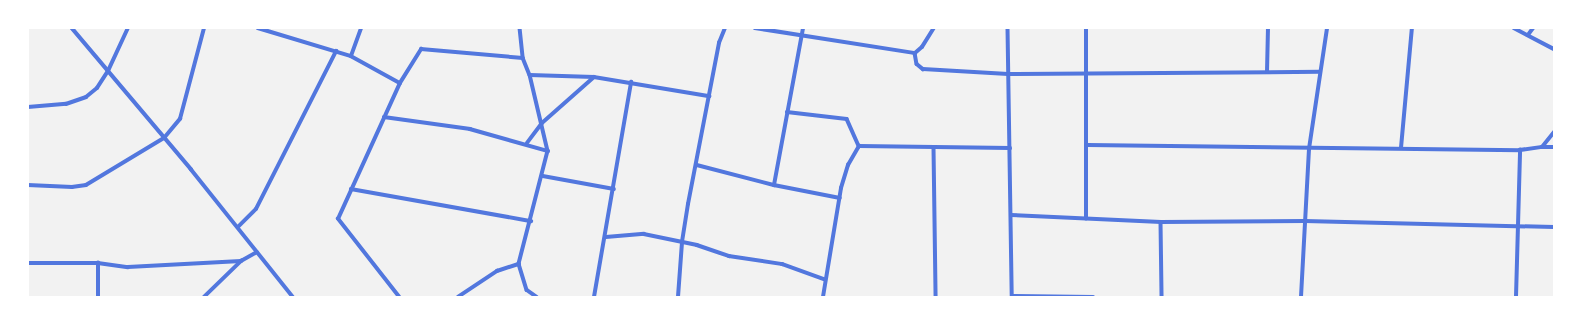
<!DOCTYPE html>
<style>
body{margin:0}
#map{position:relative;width:1582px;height:325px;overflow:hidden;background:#f2f2f2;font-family:Jost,sans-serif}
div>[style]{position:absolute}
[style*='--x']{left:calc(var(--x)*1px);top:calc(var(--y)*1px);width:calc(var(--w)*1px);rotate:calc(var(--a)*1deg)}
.minor>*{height:3.5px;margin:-1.75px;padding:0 1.75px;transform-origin:1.75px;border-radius:1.75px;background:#5277de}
span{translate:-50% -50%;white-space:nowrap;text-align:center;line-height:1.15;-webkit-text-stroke:3.5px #fff;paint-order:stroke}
.frame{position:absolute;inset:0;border:29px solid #fff;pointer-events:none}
</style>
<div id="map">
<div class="minor">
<div style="--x:72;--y:28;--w:185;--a:49.8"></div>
<div style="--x:191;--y:169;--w:164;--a:51.4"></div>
<div style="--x:258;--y:28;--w:97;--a:16.8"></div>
<div style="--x:351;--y:56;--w:56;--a:28.9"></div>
<div style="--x:520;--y:28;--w:30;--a:84"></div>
<div style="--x:523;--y:58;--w:18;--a:68"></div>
<div style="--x:530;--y:75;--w:78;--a:76.7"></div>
<div style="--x:548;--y:151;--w:117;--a:104.4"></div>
<div style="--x:519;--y:264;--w:27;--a:73"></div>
<div style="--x:527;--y:290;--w:12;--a:35"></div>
<div style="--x:755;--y:28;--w:162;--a:8.9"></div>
<div style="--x:915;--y:53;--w:9;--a:-41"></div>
<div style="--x:922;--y:47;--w:22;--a:-58"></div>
<div style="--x:1008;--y:28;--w:269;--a:89.1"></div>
<div style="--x:1514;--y:28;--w:45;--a:27.7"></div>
<div style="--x:1528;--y:35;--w:9;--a:-54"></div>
<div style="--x:915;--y:53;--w:11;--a:80"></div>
<div style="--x:917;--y:64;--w:8;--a:40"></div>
<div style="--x:923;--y:69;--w:85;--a:3.4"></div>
<div style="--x:1008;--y:74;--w:312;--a:-0.4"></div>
<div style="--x:351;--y:56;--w:30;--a:-70"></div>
<div style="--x:1267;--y:72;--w:44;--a:-88.7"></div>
<div style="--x:530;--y:75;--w:64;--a:1.8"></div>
<div style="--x:594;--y:77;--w:117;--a:9.4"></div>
<div style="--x:28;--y:107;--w:38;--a:-5"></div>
<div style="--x:66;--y:104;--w:21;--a:-19"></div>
<div style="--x:86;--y:97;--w:14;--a:-39"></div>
<div style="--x:97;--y:88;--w:20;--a:-57"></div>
<div style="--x:108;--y:71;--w:47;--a:-65.1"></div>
<div style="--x:787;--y:112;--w:60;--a:6.7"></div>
<div style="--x:847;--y:119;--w:30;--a:66"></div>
<div style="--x:384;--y:117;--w:87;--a:7.9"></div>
<div style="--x:470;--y:129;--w:81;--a:15.8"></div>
<div style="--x:527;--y:143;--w:25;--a:-53"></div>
<div style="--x:542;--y:123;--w:69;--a:-41.5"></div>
<div style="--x:1088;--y:145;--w:432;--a:0.7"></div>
<div style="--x:1520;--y:150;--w:22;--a:-8"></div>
<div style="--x:1542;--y:147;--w:19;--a:-51"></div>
<div style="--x:1542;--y:147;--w:12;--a:0"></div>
<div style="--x:934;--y:148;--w:149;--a:89.2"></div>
<div style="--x:1401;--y:148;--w:121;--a:-84.8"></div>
<div style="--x:697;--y:165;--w:80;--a:14.6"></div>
<div style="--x:774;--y:185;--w:67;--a:11.1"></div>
<div style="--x:543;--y:176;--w:72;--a:10.4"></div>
<div style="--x:28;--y:185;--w:44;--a:2.6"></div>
<div style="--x:72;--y:187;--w:14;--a:-8"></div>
<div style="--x:86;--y:185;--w:91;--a:-31.1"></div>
<div style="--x:164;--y:138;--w:25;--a:-50"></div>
<div style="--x:180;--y:119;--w:94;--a:-75.2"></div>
<div style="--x:774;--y:185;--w:160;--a:-79.5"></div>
<div style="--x:351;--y:189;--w:183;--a:10.1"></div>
<div style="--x:1011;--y:215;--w:150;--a:2.7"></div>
<div style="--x:1161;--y:222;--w:144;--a:-0.4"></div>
<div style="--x:1305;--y:221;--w:249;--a:1.4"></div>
<div style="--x:1086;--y:219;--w:191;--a:-90"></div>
<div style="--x:1161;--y:222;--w:75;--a:89.2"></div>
<div style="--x:238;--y:227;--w:25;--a:-45"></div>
<div style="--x:256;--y:209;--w:177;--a:-63.1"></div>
<div style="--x:606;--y:237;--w:38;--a:-5"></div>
<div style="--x:644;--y:234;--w:54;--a:11.7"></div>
<div style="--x:697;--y:245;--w:34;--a:19"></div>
<div style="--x:729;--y:256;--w:54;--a:8.6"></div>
<div style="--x:782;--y:264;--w:45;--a:19.7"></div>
<div style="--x:28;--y:263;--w:70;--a:0"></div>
<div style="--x:98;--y:263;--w:30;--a:8"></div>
<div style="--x:128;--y:267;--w:113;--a:-3"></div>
<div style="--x:241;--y:261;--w:18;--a:-29"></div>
<div style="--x:1012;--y:296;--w:81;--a:0.7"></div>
<div style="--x:98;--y:297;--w:34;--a:-90"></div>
<div style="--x:204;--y:297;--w:52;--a:-44.2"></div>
<div style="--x:399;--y:297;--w:99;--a:-128"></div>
<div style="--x:338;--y:219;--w:149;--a:-65.5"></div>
<div style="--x:400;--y:83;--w:40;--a:-58"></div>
<div style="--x:421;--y:49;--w:102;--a:5"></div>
<div style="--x:458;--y:297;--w:47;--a:-33.7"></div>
<div style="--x:497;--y:271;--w:23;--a:-18"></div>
<div style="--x:594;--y:297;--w:218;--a:-80.2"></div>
<div style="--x:678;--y:297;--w:55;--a:-85.8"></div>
<div style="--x:682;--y:242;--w:38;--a:-81"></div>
<div style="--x:688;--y:204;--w:164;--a:-79.1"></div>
<div style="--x:719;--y:43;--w:16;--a:-68"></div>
<div style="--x:823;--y:297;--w:110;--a:-80.6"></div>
<div style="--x:841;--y:188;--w:24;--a:-73"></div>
<div style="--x:848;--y:165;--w:22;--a:-60"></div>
<div style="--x:859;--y:146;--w:151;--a:0.8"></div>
<div style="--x:1301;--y:297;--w:148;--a:-86.9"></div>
<div style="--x:1309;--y:149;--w:122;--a:-81.5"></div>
<div style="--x:1516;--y:297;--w:147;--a:-88.4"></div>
</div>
<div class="frame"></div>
</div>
